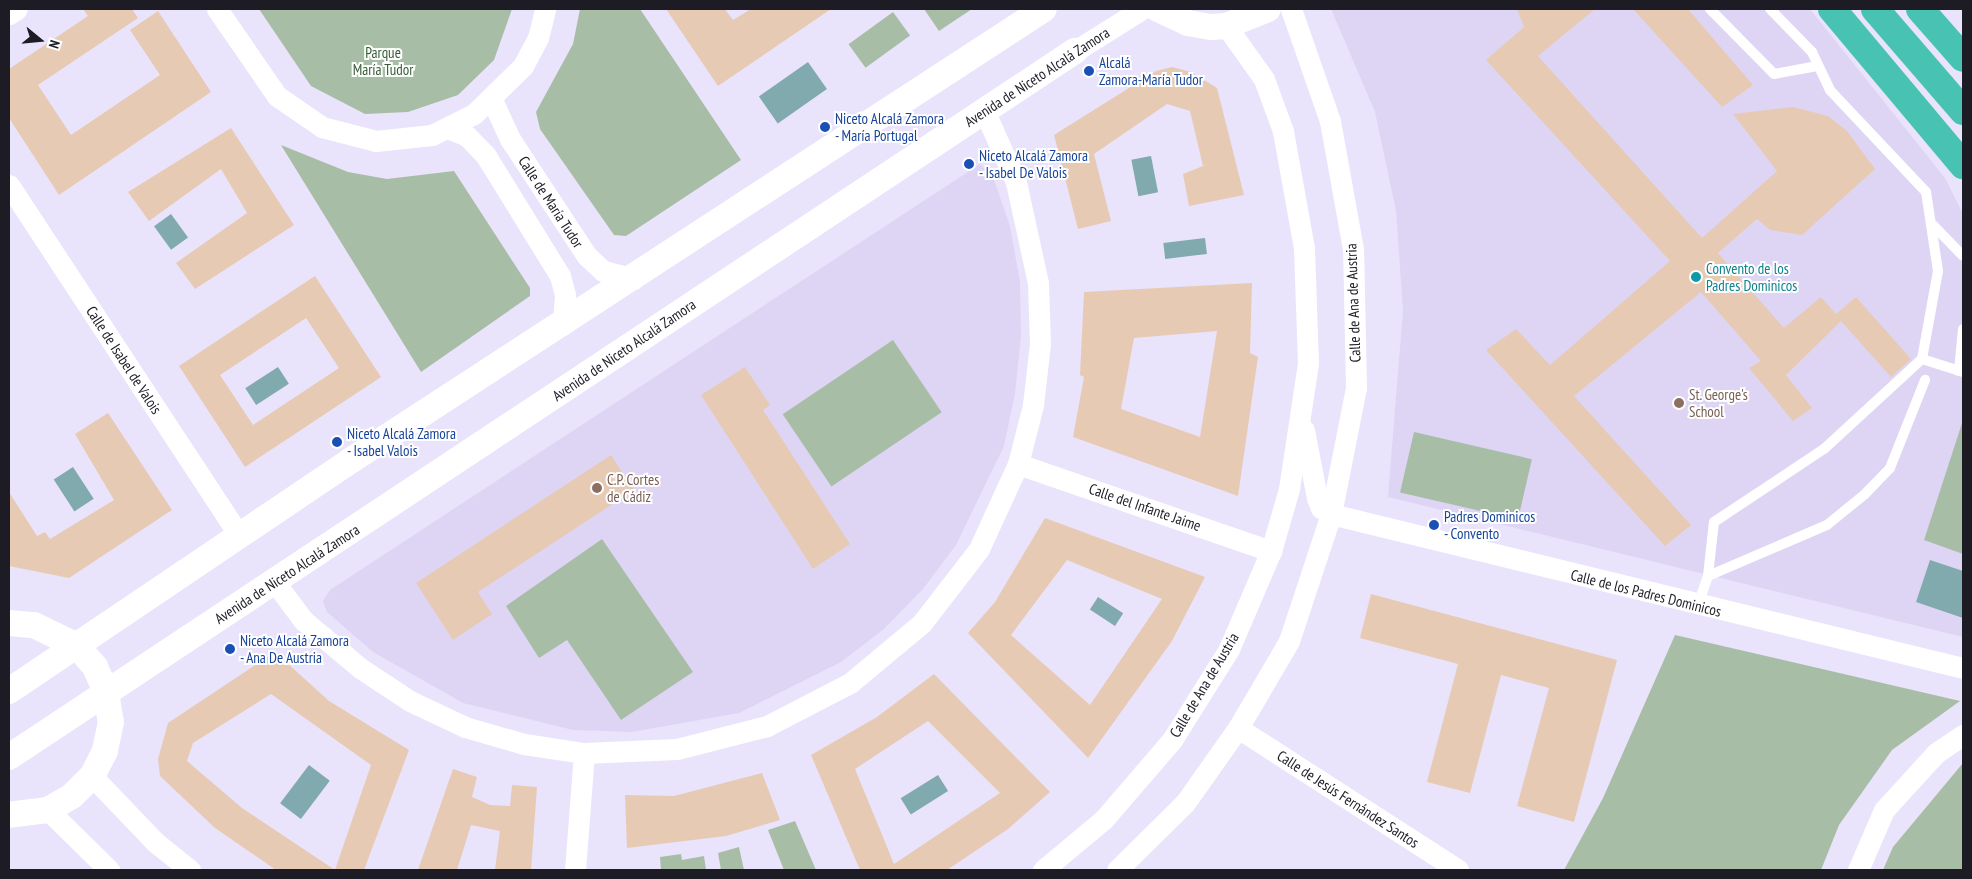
<!DOCTYPE html>
<meta charset="utf-8">
<style>
body{margin:0}
#map{position:relative;width:1972px;height:879px;overflow:hidden;background:#eae3fc;font-family:"PT Sans Narrow",sans-serif}
div>[style]{position:absolute}
[style*='--x']{left:calc(var(--x)*1px);top:calc(var(--y)*1px);width:calc(var(--w)*1px);rotate:calc(var(--a)*1deg)}
.built>*{inset:0;background:#ded5f5}
.green>*{inset:0;background:#a8bda6;transform-origin:0 0}
.water>*{inset:0;background:#80aaad;transform-origin:0 0}
.building>*{inset:0;background:#e7cab3}
.service>*{height:10px;margin:-5px;padding:0 5px;transform-origin:5px;border-radius:5px;background:#fff}
.minor>*{height:21px;margin:-10.5px;padding:0 10.5px;transform-origin:10.5px;border-radius:10.5px;background:#fff}
.tertiary>*{height:26px;margin:-13px;padding:0 13px;transform-origin:13px;border-radius:13px;background:#fff}
.motorway>*{height:28px;margin:-14px;padding:0 14px;transform-origin:14px;border-radius:14px;background:#48c3b3}
.dots>*{width:14px;height:14px;translate:-50% -50%;box-sizing:border-box;border:2px solid #fff;border-radius:50%}
span{translate:-50% -50%;white-space:nowrap;text-align:center;line-height:1.15;-webkit-text-stroke:4px #fff;paint-order:stroke}
.park-label{font-size:15px;color:#375c35}
.transit-label{font-size:15px;color:#164399}
.left{translate:0 -50%;text-align:left}
.street-label{font-size:15px;color:#1d1b24}
.culture-label{font-size:15px;color:#0d838f}
.education-label{font-size:15px;color:#785e54}
.frame{position:absolute;inset:0;border:10px solid #1d1b24;pointer-events:none}
.north{position:absolute;left:15px;top:15px;width:50px;height:50px;-webkit-text-stroke:4px #fff;paint-order:stroke;rotate:107deg;font-size:14px;font-weight:700;line-height:20px;text-align:center;color:#1d1b24}
.north::after{content:'';display:block;margin:auto;width:18px;height:22px;background:#1d1b24;clip-path:polygon(50% 0,100% 100%,50% 72%,0 100%)}
</style>
<div id="map">
<div class="built">
<div style="clip-path:polygon(1331px 9px,1810px 9px,1945px 178px,1963px 214px,1963px 637px,1388px 497px,1403px 310px,1396px 211px,1375px 112px)"></div>
<div style="clip-path:polygon(980px 164px,993px 177px,1010px 226px,1020px 282px,1021px 335px,1015px 394px,1004px 446px,956px 545px,923px 589px,884px 629px,841px 662px,739px 713px,632px 732px,573px 730px,463px 703px,373px 652px,327px 612px,323px 601px,330px 590px)"></div>
</div>
<div class="green">
<div style="clip-path:polygon(259px 9px,512px 9px,494px 60px,458px 95px,408px 112px,365px 114px,311px 86px)"></div>
<div style="clip-path:polygon(580px 9px,640px 9px,741px 160px,626px 236px,614px 235px,540px 129px,536px 112px,573px 44px)"></div>
<div style="clip-path:polygon(924px 9px,972px 9px,939px 31px)"></div>
<div style="left:893px;top:12px;width:29px;height:55px;rotate:54deg"></div>
<div style="clip-path:polygon(281px 145px,348px 172px,387px 179px,454px 171px,530px 288px,530px 296px,421px 372px)"></div>
<div style="left:893px;top:340px;width:87px;height:133px;rotate:56deg"></div>
<div style="clip-path:polygon(1963px 420px,1963px 554px,1924px 540px)"></div>
<div style="left:1414px;top:432px;width:121px;height:62px;rotate:13deg"></div>
<div style="clip-path:polygon(602px 539px,693px 672px,621px 720px,567px 640px,539px 658px,506px 606px)"></div>
<div style="clip-path:polygon(1675px 635px,1960px 701px,1892px 750px,1839px 825px,1821px 870px,1564px 870px,1603px 798px)"></div>
<div style="clip-path:polygon(1963px 763px,1963px 870px,1883px 870px,1893px 847px)"></div>
<div style="clip-path:polygon(795px 821px,816px 870px,784px 870px,768px 830px)"></div>
<div style="clip-path:polygon(739px 847px,744px 870px,721px 870px,718px 853px)"></div>
<div style="clip-path:polygon(681px 854px,682px 860px,704px 856px,706px 870px,661px 870px,660px 857px)"></div>
</div>
<div class="water">
<div style="left:808px;top:62px;width:33px;height:60px;rotate:55deg"></div>
<div style="left:1151px;top:156px;width:37px;height:20px;rotate:79deg"></div>
<div style="left:171px;top:214px;width:29px;height:21px;rotate:54deg"></div>
<div style="left:1205px;top:238px;width:16px;height:42px;rotate:83deg"></div>
<div style="left:278px;top:367px;width:20px;height:39px;rotate:57deg"></div>
<div style="left:73px;top:467px;width:38px;height:23px;rotate:57deg"></div>
<div style="clip-path:polygon(1930px 560px,1963px 571px,1963px 618px,1916px 602px)"></div>
<div style="left:1098px;top:597px;width:30px;height:15px;rotate:33deg"></div>
<div style="left:309px;top:765px;width:26px;height:48px;rotate:37deg"></div>
<div style="left:938px;top:775px;width:19px;height:44px;rotate:58deg"></div>
</div>
<div class="building">
<div style="clip-path:polygon(83px 9px,132px 9px,138px 18px,38px 85px,71px 135px,160px 75px,130px 30px,158px 11px,211px 92px,59px 195px,9px 118px,9px 69px,88px 16px)"></div>
<div style="clip-path:polygon(666px 9px,725px 9px,733px 20px,751px 9px,831px 9px,718px 86px)"></div>
<div style="clip-path:polygon(1517px 9px,1595px 9px,1538px 56px,1702px 238px,1777px 171px,1733px 114px,1793px 107px,1828px 116px,1847px 131px,1875px 169px,1802px 235px,1770px 230px,1757px 219px,1718px 253px,1784px 328px,1821px 297px,1836px 314px,1856px 297px,1911px 359px,1891px 377px,1841px 321px,1786px 375px,1812px 408px,1793px 421px,1749px 368px,1761px 361px,1701px 292px,1574px 396px,1691px 525px,1665px 546px,1486px 350px,1516px 329px,1550px 365px,1670px 261px,1486px 60px,1524px 27px)"></div>
<div style="clip-path:polygon(1633px 9px,1688px 9px,1753px 85px,1722px 107px)"></div>
<div style="clip-path:polygon(1172px 67px,1191px 72px,1217px 88px,1244px 195px,1189px 206px,1183px 174px,1203px 166px,1190px 111px,1167px 104px,1094px 154px,1111px 221px,1078px 229px,1054px 135px,1156px 71px)"></div>
<div style="clip-path:polygon(231px 128px,294px 225px,195px 289px,176px 263px,247px 213px,221px 169px,149px 221px,128px 192px)"></div>
<div style="clip-path:polygon(evenodd,315px 276px,381px 377px,245px 467px,179px 366px,315px 276px,306px 318px,339px 368px,253px 425px,220px 375px,306px 318px)"></div>
<div style="clip-path:polygon(evenodd,1252px 283px,1250px 353px,1258px 357px,1238px 496px,1073px 437px,1084px 377px,1080px 375px,1084px 292px,1252px 283px,1217px 331px,1200px 437px,1121px 409px,1134px 338px,1217px 331px)"></div>
<div style="clip-path:polygon(745px 367px,770px 405px,763px 410px,850px 544px,813px 569px,701px 395px)"></div>
<div style="clip-path:polygon(108px 413px,172px 510px,69px 578px,9px 566px,9px 492px,37px 536px,45px 532px,50px 539px,114px 500px,75px 434px)"></div>
<div style="clip-path:polygon(611px 455px,634px 490px,478px 592px,492px 614px,453px 640px,416px 583px)"></div>
<div style="clip-path:polygon(evenodd,1045px 518px,1205px 577px,1172px 641px,1088px 758px,968px 633px,995px 602px,1045px 518px,1067px 560px,1162px 599px,1090px 705px,1011px 635px,1067px 560px)"></div>
<div style="clip-path:polygon(1371px 594px,1617px 660px,1574px 822px,1517px 806px,1549px 688px,1501px 675px,1470px 793px,1427px 782px,1458px 664px,1360px 638px)"></div>
<div style="clip-path:polygon(evenodd,275px 652px,329px 701px,409px 750px,364px 870px,276px 870px,215px 828px,160px 776px,158px 759px,168px 723px,275px 652px,271px 694px,371px 765px,335px 870px,242px 808px,187px 761px,193px 743px,271px 694px)"></div>
<div style="clip-path:polygon(evenodd,934px 674px,1050px 792px,1008px 829px,947px 870px,860px 870px,811px 755px,877px 717px,934px 674px,928px 721px,1000px 793px,894px 864px,855px 769px,928px 721px)"></div>
<div style="clip-path:polygon(453px 769px,477px 777px,472px 797px,490px 805px,510px 806px,512px 785px,537px 787px,531px 870px,495px 870px,500px 831px,471px 825px,457px 870px,418px 870px)"></div>
<div style="clip-path:polygon(762px 773px,780px 820px,726px 836px,627px 848px,625px 795px,674px 796px)"></div>
</div>
<div class="service">
<div style="--x:1710;--y:9;--w:91;--a:45.4"></div>
<div style="--x:1774;--y:74;--w:44;--a:-10.5"></div>
<div style="--x:1933;--y:225;--w:43;--a:45.9"></div>
<div style="--x:1922;--y:359;--w:43;--a:17.6"></div>
<div style="--x:1959;--y:371;--w:42;--a:-84.6"></div>
<div style="--x:1708;--y:576;--w:54;--a:-83.7"></div>
<div style="--x:1714;--y:522;--w:132;--a:-33.6"></div>
<div style="--x:1824;--y:449;--w:133;--a:-42.6"></div>
<div style="--x:1922;--y:359;--w:89;--a:-79.7"></div>
<div style="--x:1938;--y:271;--w:80;--a:-98.6"></div>
<div style="--x:1926;--y:192;--w:140;--a:-133.3"></div>
<div style="--x:1830;--y:90;--w:42;--a:-115.3"></div>
<div style="--x:1812;--y:52;--w:60;--a:-134.3"></div>
<div style="--x:1698;--y:605;--w:31;--a:-71"></div>
<div style="--x:1708;--y:576;--w:129;--a:-23.2"></div>
<div style="--x:1827;--y:525;--w:49;--a:-39.2"></div>
<div style="--x:1865;--y:494;--w:36;--a:-46"></div>
<div style="--x:1890;--y:468;--w:95;--a:-68.3"></div>
</div>
<div class="minor">
<div style="--x:217;--y:9;--w:106;--a:55.4"></div>
<div style="--x:277;--y:96;--w:55;--a:34.6"></div>
<div style="--x:322;--y:127;--w:56;--a:14.5"></div>
<div style="--x:376;--y:141;--w:56;--a:-6.1"></div>
<div style="--x:432;--y:135;--w:47;--a:-26.6"></div>
<div style="--x:474;--y:114;--w:69;--a:-44.4"></div>
<div style="--x:523;--y:66;--w:32;--a:-62"></div>
<div style="--x:538;--y:38;--w:30;--a:-76"></div>
<div style="--x:9;--y:14;--w:9;--a:-32"></div>
<div style="--x:1075;--y:51;--w:79;--a:-32.1"></div>
<div style="--x:492;--y:100;--w:43;--a:65.2"></div>
<div style="--x:510;--y:139;--w:140;--a:56.7"></div>
<div style="--x:587;--y:256;--w:22;--a:43"></div>
<div style="--x:603;--y:271;--w:32;--a:14"></div>
<div style="--x:450;--y:129;--w:18;--a:22"></div>
<div style="--x:467;--y:136;--w:28;--a:46"></div>
<div style="--x:486;--y:156;--w:141;--a:58.3"></div>
<div style="--x:560;--y:276;--w:20;--a:75"></div>
<div style="--x:565;--y:295;--w:30;--a:94"></div>
<div style="--x:9;--y:185;--w:419;--a:56.7"></div>
<div style="--x:1304;--y:430;--w:69;--a:79.2"></div>
<div style="--x:1317;--y:498;--w:11;--a:68"></div>
<div style="--x:1321;--y:508;--w:12;--a:31"></div>
<div style="--x:1331;--y:514;--w:650;--a:13.69"></div>
<div style="--x:1018;--y:464;--w:268;--a:19"></div>
<div style="--x:274;--y:581;--w:49;--a:53.4"></div>
<div style="--x:303;--y:620;--w:75;--a:40.1"></div>
<div style="--x:360;--y:668;--w:60;--a:33.4"></div>
<div style="--x:410;--y:701;--w:61;--a:25.3"></div>
<div style="--x:465;--y:727;--w:61;--a:16.1"></div>
<div style="--x:524;--y:744;--w:61;--a:8.5"></div>
<div style="--x:584;--y:753;--w:93;--a:-2.5"></div>
<div style="--x:677;--y:749;--w:93;--a:-14.3"></div>
<div style="--x:767;--y:726;--w:93;--a:-27.4"></div>
<div style="--x:850;--y:683;--w:94;--a:-39.8"></div>
<div style="--x:922;--y:623;--w:93;--a:-52.4"></div>
<div style="--x:979;--y:549;--w:94;--a:-65.4"></div>
<div style="--x:1018;--y:464;--w:61;--a:-75.7"></div>
<div style="--x:1033;--y:405;--w:61;--a:-83.5"></div>
<div style="--x:1040;--y:344;--w:61;--a:-91.9"></div>
<div style="--x:1038;--y:283;--w:103;--a:-102.3"></div>
<div style="--x:1016;--y:182;--w:79;--a:-114"></div>
<div style="--x:1238;--y:728;--w:262;--a:32.8"></div>
<div style="--x:92;--y:776;--w:91;--a:46.3"></div>
<div style="--x:155;--y:842;--w:45;--a:38.7"></div>
<div style="--x:48;--y:810;--w:86;--a:44.5"></div>
<div style="--x:575;--y:870;--w:117;--a:-85.6"></div>
<div style="--x:1043;--y:870;--w:80;--a:-39.9"></div>
<div style="--x:1104;--y:819;--w:104;--a:-49.3"></div>
<div style="--x:1172;--y:740;--w:107;--a:-57.9"></div>
<div style="--x:1229;--y:649;--w:107;--a:-66.8"></div>
<div style="--x:1271;--y:551;--w:65;--a:-73.8"></div>
<div style="--x:1289;--y:489;--w:127;--a:-81.4"></div>
<div style="--x:1308;--y:363;--w:115;--a:-92"></div>
<div style="--x:1304;--y:248;--w:119;--a:-100.2"></div>
<div style="--x:1283;--y:131;--w:55;--a:-110.1"></div>
<div style="--x:1264;--y:79;--w:65;--a:-125.6"></div>
<div style="--x:1117;--y:870;--w:95;--a:-44.6"></div>
<div style="--x:1185;--y:803;--w:92;--a:-54.8"></div>
<div style="--x:1238;--y:728;--w:101;--a:-59.6"></div>
<div style="--x:1289;--y:641;--w:134;--a:-71.7"></div>
<div style="--x:1331;--y:514;--w:128;--a:-78.8"></div>
<div style="--x:1356;--y:388;--w:139;--a:-91.2"></div>
<div style="--x:1353;--y:249;--w:130;--a:-100.2"></div>
<div style="--x:1330;--y:121;--w:119;--a:-109.2"></div>
<div style="--x:1858;--y:870;--w:65;--a:-66.6"></div>
<div style="--x:1884;--y:810;--w:77;--a:-47.6"></div>
<div style="--x:1936;--y:753;--w:32;--a:-34"></div>
</div>
<div class="tertiary">
<div style="--x:1158;--y:9;--w:33;--a:25"></div>
<div style="--x:1188;--y:23;--w:23;--a:10"></div>
<div style="--x:1211;--y:27;--w:15;--a:-4"></div>
<div style="--x:1226;--y:26;--w:45;--a:-22"></div>
<div style="--x:9;--y:623;--w:25;--a:5"></div>
<div style="--x:34;--y:625;--w:48;--a:26"></div>
<div style="--x:77;--y:646;--w:28;--a:49"></div>
<div style="--x:95;--y:667;--w:27;--a:66"></div>
<div style="--x:106;--y:692;--w:30;--a:81"></div>
<div style="--x:111;--y:722;--w:30;--a:102"></div>
<div style="--x:105;--y:751;--w:28;--a:117"></div>
<div style="--x:92;--y:776;--w:28;--a:135"></div>
<div style="--x:72;--y:796;--w:28;--a:150"></div>
<div style="--x:48;--y:810;--w:39;--a:173"></div>
<div style="--x:9;--y:691;--w:411;--a:-34"></div>
<div style="--x:350;--y:461;--w:828;--a:-33.08"></div>
<div style="--x:9;--y:757;--w:1279;--a:-33.52"></div>
</div>
<div class="motorway">
<div style="--x:1832;--y:9;--w:204;--a:50"></div>
<div style="--x:1875;--y:9;--w:135;--a:49.2"></div>
<div style="--x:1920;--y:9;--w:65;--a:48.7"></div>
</div>
<div class="dots">
<div style="left:1089px;top:71px;background:#1a4fb4"></div>
<div style="left:825px;top:127px;background:#1a4fb4"></div>
<div style="left:969px;top:164px;background:#1a4fb4"></div>
<div style="left:1696px;top:277px;background:#0f9aa8"></div>
<div style="left:1679px;top:403px;background:#8d6e63"></div>
<div style="left:337px;top:442px;background:#1a4fb4"></div>
<div style="left:597px;top:488px;background:#8d6e63"></div>
<div style="left:1434px;top:525px;background:#1a4fb4"></div>
<div style="left:230px;top:649px;background:#1a4fb4"></div>
</div>
<div class="park-label">
<span style="left:383px;top:61px">Parque<br>María Tudor</span>
</div>
<div class="transit-label">
<span class="left" style="left:1099px;top:71px">Alcalá<br>Zamora-María Tudor</span>
<span class="left" style="left:835px;top:127px">Niceto Alcalá Zamora<br>- María Portugal</span>
<span class="left" style="left:979px;top:164px">Niceto Alcalá Zamora<br>- Isabel De Valois</span>
<span class="left" style="left:347px;top:442px">Niceto Alcalá Zamora<br>- Isabel Valois</span>
<span class="left" style="left:1444px;top:525px">Padres Dominicos<br>- Convento</span>
<span class="left" style="left:240px;top:649px">Niceto Alcalá Zamora<br>- Ana De Austria</span>
</div>
<div class="street-label">
<span style="left:1037px;top:77px;rotate:-33deg">Avenida de Niceto Alcalá Zamora</span>
<span style="left:551px;top:202px;rotate:57deg">Calle de María Tudor</span>
<span style="left:1353px;top:303px;rotate:-92deg">Calle de Ana de Austria</span>
<span style="left:624px;top:350px;rotate:-34deg">Avenida de Niceto Alcalá Zamora</span>
<span style="left:124px;top:360px;rotate:57deg">Calle de Isabel de Valois</span>
<span style="left:1145px;top:507px;rotate:19deg">Calle del Infante Jaime</span>
<span style="left:287px;top:574px;rotate:-33deg">Avenida de Niceto Alcalá Zamora</span>
<span style="left:1646px;top:593px;rotate:14deg">Calle de los Padres Dominicos</span>
<span style="left:1204px;top:685px;rotate:-59deg">Calle de Ana de Austria</span>
<span style="left:1348px;top:799px;rotate:33deg">Calle de Jesús Fernández Santos</span>
</div>
<div class="culture-label">
<span class="left" style="left:1706px;top:277px">Convento de los<br>Padres Dominicos</span>
</div>
<div class="education-label">
<span class="left" style="left:1689px;top:403px">St. George's<br>School</span>
<span class="left" style="left:607px;top:488px">C.P. Cortes<br>de Cádiz</span>
</div>
<div class="frame"></div>
<div class="north">N</div>
</div>
